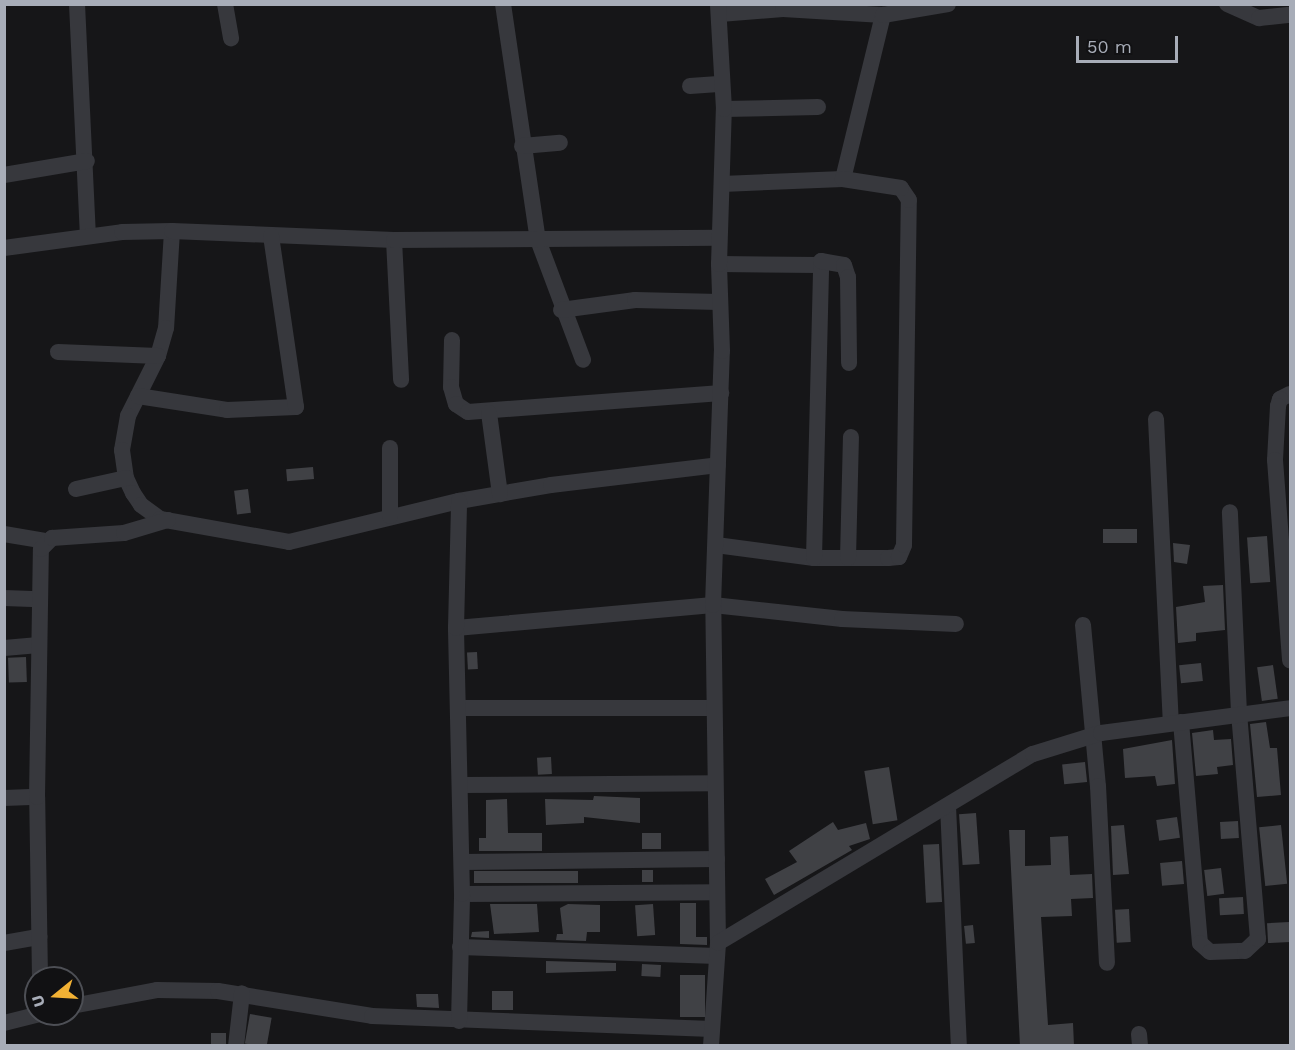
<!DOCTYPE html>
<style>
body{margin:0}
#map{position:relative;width:1295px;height:1050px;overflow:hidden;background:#161618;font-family:"Work Sans",sans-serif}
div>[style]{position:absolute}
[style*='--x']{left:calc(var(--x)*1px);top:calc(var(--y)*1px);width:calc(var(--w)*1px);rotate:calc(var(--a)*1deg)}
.building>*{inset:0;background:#404145;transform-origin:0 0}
.minor>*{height:16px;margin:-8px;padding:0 8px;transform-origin:8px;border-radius:8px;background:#37383d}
span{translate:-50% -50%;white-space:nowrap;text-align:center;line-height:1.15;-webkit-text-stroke:5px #111113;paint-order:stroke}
.frame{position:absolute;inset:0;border:6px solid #a8adb8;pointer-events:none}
.north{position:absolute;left:24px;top:966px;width:60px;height:60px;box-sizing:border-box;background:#111113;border:2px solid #4d4f55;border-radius:50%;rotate:252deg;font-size:16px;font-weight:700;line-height:24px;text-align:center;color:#a8adb8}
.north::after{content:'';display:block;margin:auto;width:21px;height:27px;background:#f2b134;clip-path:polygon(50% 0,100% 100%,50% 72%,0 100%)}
.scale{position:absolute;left:1076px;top:36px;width:102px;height:27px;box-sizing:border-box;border:3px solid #a8adb8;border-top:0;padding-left:8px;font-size:18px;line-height:21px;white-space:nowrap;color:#a8adb8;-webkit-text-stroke:4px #111113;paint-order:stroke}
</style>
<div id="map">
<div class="building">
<div style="left:313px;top:467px;width:12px;height:27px;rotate:85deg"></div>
<div style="left:248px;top:489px;width:24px;height:14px;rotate:83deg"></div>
<div style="left:1103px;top:529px;width:34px;height:14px"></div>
<div style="left:1267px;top:536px;width:46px;height:20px;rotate:86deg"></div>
<div style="clip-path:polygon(1173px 543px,1190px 545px,1187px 564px,1174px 562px)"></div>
<div style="clip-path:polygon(1223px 585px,1225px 630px,1196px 633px,1196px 641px,1178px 643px,1176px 607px,1205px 602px,1203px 586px)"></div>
<div style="left:477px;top:652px;width:17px;height:10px;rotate:87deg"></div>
<div style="left:26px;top:657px;width:25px;height:18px;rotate:88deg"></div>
<div style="left:1201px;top:663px;width:18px;height:22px;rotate:84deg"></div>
<div style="left:1273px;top:665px;width:34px;height:16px;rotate:82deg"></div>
<div style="clip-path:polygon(1266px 722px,1270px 748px,1277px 748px,1281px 795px,1257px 797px,1250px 724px)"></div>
<div style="clip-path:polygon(1213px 730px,1214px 740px,1231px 739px,1233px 765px,1217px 767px,1218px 774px,1196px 776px,1192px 733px)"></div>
<div style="clip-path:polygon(1172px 740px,1175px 784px,1157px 786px,1155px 776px,1125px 778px,1123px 749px)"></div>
<div style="left:551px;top:757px;width:17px;height:14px;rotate:87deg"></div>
<div style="left:1085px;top:762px;width:20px;height:23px;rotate:84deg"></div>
<div style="left:889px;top:767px;width:54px;height:25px;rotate:81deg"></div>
<div style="clip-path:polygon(594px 796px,640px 798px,640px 823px,584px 817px,584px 823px,546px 825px,545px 799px,593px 800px)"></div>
<div style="clip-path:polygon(507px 799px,508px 833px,542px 833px,542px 851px,479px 851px,479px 838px,486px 838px,486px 800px)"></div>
<div style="left:976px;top:813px;width:51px;height:17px;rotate:86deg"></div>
<div style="left:1177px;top:817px;width:21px;height:21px;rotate:82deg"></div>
<div style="left:1238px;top:821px;width:17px;height:18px;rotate:87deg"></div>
<div style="clip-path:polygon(833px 822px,838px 830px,866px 823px,870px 839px,849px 846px,852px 850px,774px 895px,765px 879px,797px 862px,789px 851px)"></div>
<div style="clip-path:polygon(1124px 825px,1129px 874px,1113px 875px,1111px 826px)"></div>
<div style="left:1281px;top:825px;width:59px;height:22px;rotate:84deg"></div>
<div style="clip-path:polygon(1009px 830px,1025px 830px,1025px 866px,1051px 865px,1050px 837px,1068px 836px,1070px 875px,1092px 874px,1093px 898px,1071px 899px,1072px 916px,1041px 917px,1048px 1025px,1073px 1023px,1074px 1046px,1020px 1046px)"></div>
<div style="left:642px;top:833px;width:19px;height:16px"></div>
<div style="left:939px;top:844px;width:58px;height:16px;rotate:87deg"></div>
<div style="left:1182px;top:861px;width:23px;height:22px;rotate:85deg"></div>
<div style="left:1221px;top:868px;width:26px;height:17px;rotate:83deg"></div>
<div style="left:642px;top:870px;width:11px;height:12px"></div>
<div style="left:578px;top:871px;width:12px;height:104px;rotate:90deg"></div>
<div style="left:1243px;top:897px;width:17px;height:24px;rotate:87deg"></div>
<div style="clip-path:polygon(680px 903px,696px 903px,696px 937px,707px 937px,707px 945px,680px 944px)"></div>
<div style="clip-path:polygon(490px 904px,537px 904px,539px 932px,494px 934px)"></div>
<div style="clip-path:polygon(568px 904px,600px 905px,600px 932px,587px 932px,586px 941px,556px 940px,557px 934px,563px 934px,560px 908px)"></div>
<div style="left:653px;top:904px;width:31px;height:18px;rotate:86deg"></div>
<div style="left:1129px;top:909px;width:33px;height:14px;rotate:87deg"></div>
<div style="left:1289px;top:922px;width:20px;height:22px;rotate:87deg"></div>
<div style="left:973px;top:925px;width:18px;height:9px;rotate:84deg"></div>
<div style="clip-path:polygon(489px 931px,489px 938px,471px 937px,472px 932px)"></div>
<div style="clip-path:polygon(546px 961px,616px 963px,616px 971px,546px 973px)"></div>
<div style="left:642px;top:964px;width:19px;height:12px;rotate:3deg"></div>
<div style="left:680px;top:975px;width:25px;height:42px"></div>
<div style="left:492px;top:991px;width:21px;height:19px"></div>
<div style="clip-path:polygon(416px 994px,438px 994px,439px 1008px,417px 1007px)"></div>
<div style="left:250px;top:1014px;width:22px;height:30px;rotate:10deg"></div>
<div style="left:211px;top:1033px;width:15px;height:13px"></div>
</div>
<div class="minor">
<div style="--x:77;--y:4;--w:232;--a:87.3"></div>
<div style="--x:225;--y:4;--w:35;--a:80"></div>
<div style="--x:503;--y:4;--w:239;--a:81.6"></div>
<div style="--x:538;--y:240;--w:128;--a:69.4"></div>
<div style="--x:1227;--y:4;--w:35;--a:24"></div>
<div style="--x:1259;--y:18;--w:31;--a:-6"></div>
<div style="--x:720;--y:14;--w:63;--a:-4.5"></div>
<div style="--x:783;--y:9;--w:100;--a:3.4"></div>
<div style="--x:690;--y:86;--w:32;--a:-4"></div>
<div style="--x:724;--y:109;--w:94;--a:-1.2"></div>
<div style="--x:522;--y:146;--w:38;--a:-5"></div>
<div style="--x:4;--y:175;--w:84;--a:-9.6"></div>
<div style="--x:722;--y:184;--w:121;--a:-2.4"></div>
<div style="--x:843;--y:179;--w:169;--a:-76.3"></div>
<div style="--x:883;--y:15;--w:66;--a:-9.6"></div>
<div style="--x:172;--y:231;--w:97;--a:93.5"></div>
<div style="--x:166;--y:328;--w:29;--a:106"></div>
<div style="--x:158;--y:356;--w:67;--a:116.6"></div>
<div style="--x:128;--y:416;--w:35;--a:100"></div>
<div style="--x:122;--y:450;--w:28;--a:82"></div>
<div style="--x:126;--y:478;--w:17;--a:65"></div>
<div style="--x:133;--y:493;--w:14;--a:56"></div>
<div style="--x:141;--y:505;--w:24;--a:36"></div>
<div style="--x:160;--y:519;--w:131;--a:10.1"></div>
<div style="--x:289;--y:542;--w:175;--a:-13.6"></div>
<div style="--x:459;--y:501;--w:93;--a:-9.9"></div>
<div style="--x:551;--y:485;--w:168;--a:-6.8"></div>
<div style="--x:394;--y:240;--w:140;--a:87.1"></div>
<div style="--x:4;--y:248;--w:119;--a:-7.7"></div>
<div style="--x:122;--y:232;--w:50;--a:-1.1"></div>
<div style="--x:172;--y:231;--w:222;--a:2.3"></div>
<div style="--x:394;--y:240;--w:325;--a:-0.4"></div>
<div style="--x:719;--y:264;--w:99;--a:0.6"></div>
<div style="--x:561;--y:310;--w:75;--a:-7.7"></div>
<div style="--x:635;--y:300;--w:84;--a:1.4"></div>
<div style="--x:452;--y:340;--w:47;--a:91.2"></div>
<div style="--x:451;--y:387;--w:18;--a:74"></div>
<div style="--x:456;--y:404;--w:14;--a:34"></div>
<div style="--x:468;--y:412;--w:254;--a:-4.3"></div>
<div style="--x:58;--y:352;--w:100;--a:2.3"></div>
<div style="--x:1290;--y:394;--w:11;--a:153"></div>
<div style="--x:1280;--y:399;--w:7;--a:106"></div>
<div style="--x:1278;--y:406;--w:54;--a:93.2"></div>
<div style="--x:1275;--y:460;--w:201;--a:85.7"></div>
<div style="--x:138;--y:396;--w:90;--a:8.9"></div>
<div style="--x:227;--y:410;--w:69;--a:-2.5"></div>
<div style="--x:296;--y:407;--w:173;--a:-98.3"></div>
<div style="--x:489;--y:413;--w:82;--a:82.3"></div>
<div style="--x:1156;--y:419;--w:304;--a:87.2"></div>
<div style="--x:76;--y:489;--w:51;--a:-12.4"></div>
<div style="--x:390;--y:516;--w:68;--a:-90"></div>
<div style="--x:4;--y:534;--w:43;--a:9.5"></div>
<div style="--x:716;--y:545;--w:99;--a:7.6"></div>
<div style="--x:814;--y:558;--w:74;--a:0"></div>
<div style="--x:888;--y:558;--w:11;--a:-5"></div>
<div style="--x:899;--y:557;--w:13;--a:-67"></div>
<div style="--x:904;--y:545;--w:345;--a:-89.2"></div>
<div style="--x:909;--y:200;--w:14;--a:-124"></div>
<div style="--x:901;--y:188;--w:59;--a:-171.2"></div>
<div style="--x:814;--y:558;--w:297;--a:-88.6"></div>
<div style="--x:821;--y:261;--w:23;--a:10"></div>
<div style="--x:844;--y:265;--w:13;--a:72"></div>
<div style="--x:848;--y:277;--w:86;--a:89.3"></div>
<div style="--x:848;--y:558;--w:121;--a:-88.6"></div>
<div style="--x:4;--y:598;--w:35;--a:2"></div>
<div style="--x:1083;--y:625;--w:162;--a:84.7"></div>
<div style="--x:1098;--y:786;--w:177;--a:87.1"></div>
<div style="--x:456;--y:628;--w:258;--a:-5.1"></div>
<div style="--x:713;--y:605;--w:130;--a:6.2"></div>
<div style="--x:842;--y:619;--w:114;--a:2.5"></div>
<div style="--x:4;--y:648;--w:35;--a:-5"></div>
<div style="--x:460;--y:708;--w:253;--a:0"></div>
<div style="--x:1181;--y:722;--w:222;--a:85.1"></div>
<div style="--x:1200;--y:943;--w:13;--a:42"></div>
<div style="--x:1210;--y:952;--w:35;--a:-2"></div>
<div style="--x:1245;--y:951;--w:18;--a:-43"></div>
<div style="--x:1258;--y:939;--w:227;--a:-94.8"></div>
<div style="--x:1239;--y:713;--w:201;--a:-92.6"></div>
<div style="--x:460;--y:785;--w:255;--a:-0.4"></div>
<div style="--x:4;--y:798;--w:33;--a:-2"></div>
<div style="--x:948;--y:806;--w:240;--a:87.4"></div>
<div style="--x:462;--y:862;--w:255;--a:-0.7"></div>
<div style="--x:462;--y:894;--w:255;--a:-0.4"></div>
<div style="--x:4;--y:943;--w:36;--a:-10"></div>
<div style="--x:718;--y:943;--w:338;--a:-90.8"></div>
<div style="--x:713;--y:605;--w:254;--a:-88"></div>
<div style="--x:722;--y:351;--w:87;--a:-92"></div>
<div style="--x:719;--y:264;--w:155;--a:-88.2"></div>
<div style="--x:724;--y:109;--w:105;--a:-93.3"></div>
<div style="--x:460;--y:947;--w:257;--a:2"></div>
<div style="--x:40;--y:978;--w:181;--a:-90.9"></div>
<div style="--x:37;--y:797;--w:248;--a:-89.1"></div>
<div style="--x:41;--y:549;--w:16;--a:-45"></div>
<div style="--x:52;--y:538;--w:72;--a:-4"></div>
<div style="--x:124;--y:533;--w:46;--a:-16.5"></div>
<div style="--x:72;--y:1006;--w:86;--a:-10.7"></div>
<div style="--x:157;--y:990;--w:61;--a:0.9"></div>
<div style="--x:218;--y:991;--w:156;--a:9.2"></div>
<div style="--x:372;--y:1016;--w:340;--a:2.2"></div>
<div style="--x:459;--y:1021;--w:127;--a:-88.6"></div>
<div style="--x:462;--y:894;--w:266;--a:-91.3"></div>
<div style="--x:456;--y:628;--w:127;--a:-88.6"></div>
<div style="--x:4;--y:1023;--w:36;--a:-14"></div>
<div style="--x:1139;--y:1034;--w:12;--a:85"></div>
<div style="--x:236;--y:1046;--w:53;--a:-83.5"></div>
<div style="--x:711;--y:1046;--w:103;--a:-86.1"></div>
<div style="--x:718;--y:943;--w:367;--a:-31"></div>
<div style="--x:1033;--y:754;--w:71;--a:-17.2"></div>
<div style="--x:1101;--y:733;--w:191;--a:-7.5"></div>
</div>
<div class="frame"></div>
<div class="north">U</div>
<div class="scale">50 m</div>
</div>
